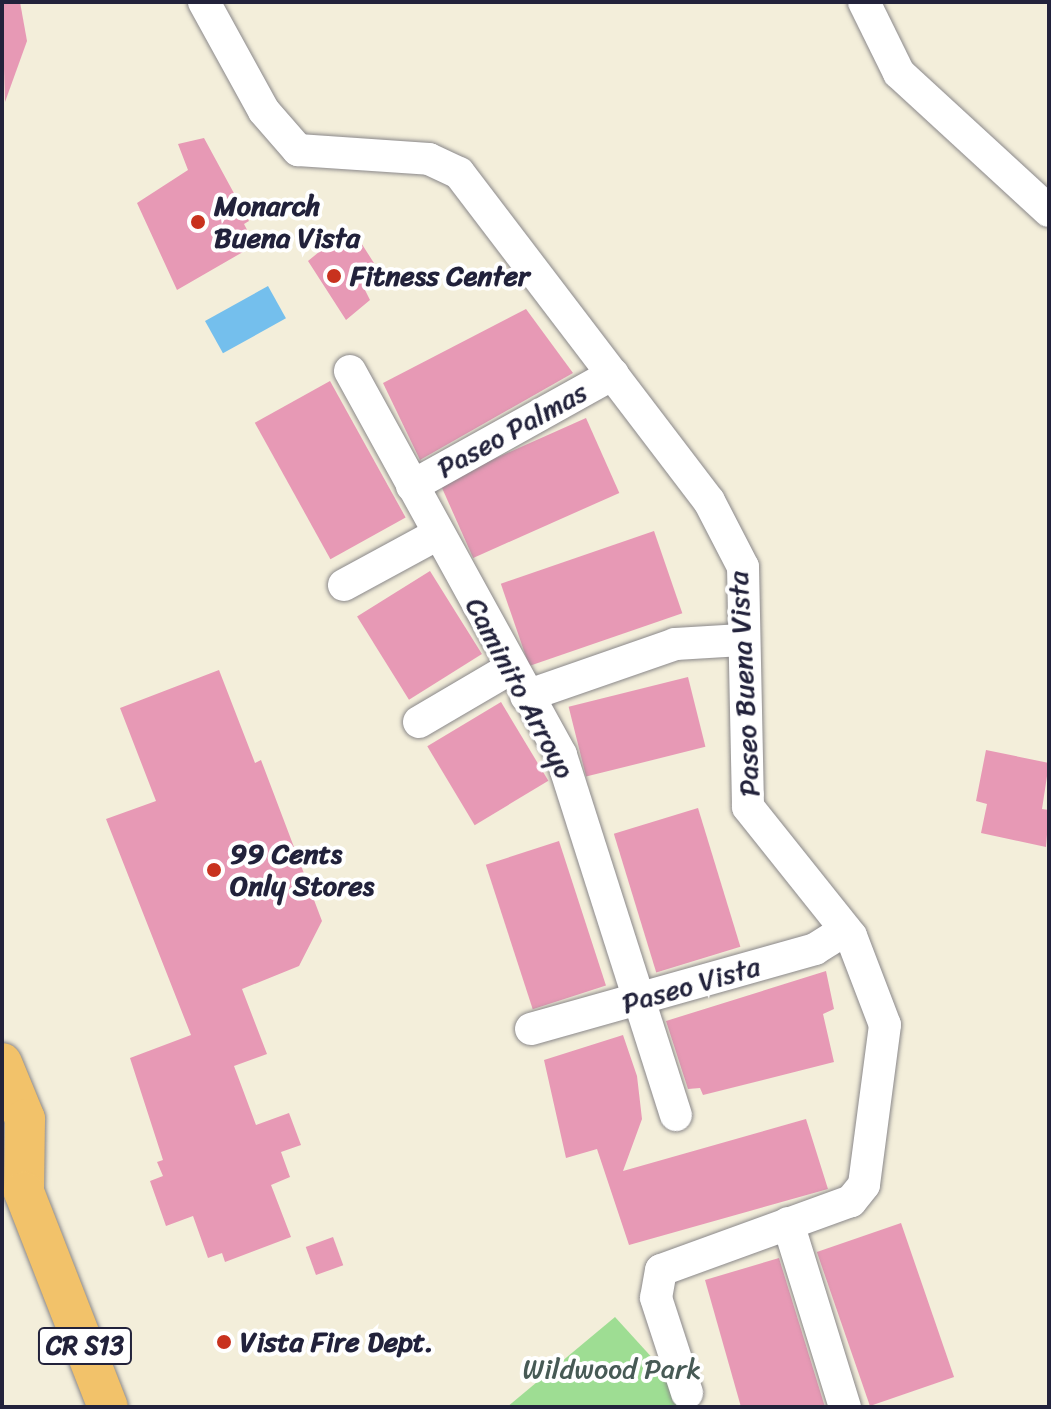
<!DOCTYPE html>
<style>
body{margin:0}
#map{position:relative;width:1051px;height:1409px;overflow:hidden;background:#f3eeda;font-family:Sriracha,sans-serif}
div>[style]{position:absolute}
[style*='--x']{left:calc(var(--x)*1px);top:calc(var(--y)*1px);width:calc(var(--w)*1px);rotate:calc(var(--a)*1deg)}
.green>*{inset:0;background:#9edd93}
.water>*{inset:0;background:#74bfed;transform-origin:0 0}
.building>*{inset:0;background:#e799b5;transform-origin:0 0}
.roads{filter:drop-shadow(0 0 2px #8a888a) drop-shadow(0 0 2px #8a888a)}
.minor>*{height:32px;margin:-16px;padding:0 16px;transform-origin:16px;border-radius:16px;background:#fff}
.major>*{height:40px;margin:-20px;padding:0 20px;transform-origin:20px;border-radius:20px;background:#f2c26a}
.dots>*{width:22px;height:22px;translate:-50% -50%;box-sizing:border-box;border:4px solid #fff;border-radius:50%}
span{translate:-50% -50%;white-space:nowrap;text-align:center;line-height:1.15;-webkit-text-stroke:8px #fff;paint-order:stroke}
.shield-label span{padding:2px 6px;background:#fff;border:2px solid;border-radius:6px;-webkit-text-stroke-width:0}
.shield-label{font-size:26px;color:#22223b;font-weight:700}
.poi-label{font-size:28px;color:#22223b;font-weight:700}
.left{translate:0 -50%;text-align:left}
.street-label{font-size:28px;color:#22223b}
.park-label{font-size:28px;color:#475a55}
.frame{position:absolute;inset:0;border:4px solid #22223b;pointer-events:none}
</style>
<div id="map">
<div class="green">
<div style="clip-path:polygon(615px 1317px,697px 1407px,507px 1407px)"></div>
</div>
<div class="water">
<div style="left:268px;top:286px;width:37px;height:72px;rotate:61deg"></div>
</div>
<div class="building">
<div style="clip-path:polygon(2px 2px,20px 2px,27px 41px,5px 102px)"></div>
<div style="clip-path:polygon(204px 138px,249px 221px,244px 224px,255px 245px,177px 290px,137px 203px,188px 170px,178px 144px)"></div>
<div style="clip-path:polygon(336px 238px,341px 246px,358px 238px,379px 271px,360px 280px,370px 300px,346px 320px,308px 261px)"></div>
<div style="clip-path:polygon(526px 309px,573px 373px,420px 460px,383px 383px)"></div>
<div style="left:330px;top:381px;width:156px;height:86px;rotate:61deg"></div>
<div style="left:586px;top:418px;width:82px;height:160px;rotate:66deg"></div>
<div style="left:654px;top:531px;width:87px;height:162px;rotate:71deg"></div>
<div style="left:430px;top:571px;width:98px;height:86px;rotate:58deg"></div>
<div style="clip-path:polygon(219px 670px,255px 763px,261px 760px,322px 921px,299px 966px,242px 989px,267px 1054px,234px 1066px,256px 1125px,289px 1113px,301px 1145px,281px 1152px,290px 1177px,271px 1185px,291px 1237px,225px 1262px,222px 1253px,208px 1258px,193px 1216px,166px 1226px,150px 1181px,163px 1176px,157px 1162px,163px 1160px,130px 1058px,191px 1035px,106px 819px,156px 801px,120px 708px)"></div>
<div style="left:688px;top:677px;width:72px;height:123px;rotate:76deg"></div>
<div style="left:501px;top:702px;width:92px;height:86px;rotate:59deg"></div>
<div style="clip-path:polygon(986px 750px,1049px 763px,1042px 809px,1049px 810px,1046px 847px,981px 833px,987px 804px,976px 801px)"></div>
<div style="left:698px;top:808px;width:145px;height:88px;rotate:73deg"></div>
<div style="left:559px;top:841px;width:152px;height:77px;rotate:72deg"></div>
<div style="clip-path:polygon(826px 971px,834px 1009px,823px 1014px,834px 1062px,703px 1095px,700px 1088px,688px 1089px,666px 1021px)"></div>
<div style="clip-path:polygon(623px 1035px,637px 1076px,642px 1119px,623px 1171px,806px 1119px,828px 1189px,629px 1245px,597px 1149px,566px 1158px,544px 1060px)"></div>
<div style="left:901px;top:1223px;width:163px;height:89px;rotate:71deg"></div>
<div style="left:333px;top:1237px;width:30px;height:29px;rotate:70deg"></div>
<div style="clip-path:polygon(779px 1258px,825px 1407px,741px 1407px,705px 1280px)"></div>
</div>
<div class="roads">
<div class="minor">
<div style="--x:204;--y:2;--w:124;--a:61.2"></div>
<div style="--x:264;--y:111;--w:52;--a:48.9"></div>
<div style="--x:298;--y:150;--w:131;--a:3.9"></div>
<div style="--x:429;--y:159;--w:33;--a:25"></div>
<div style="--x:459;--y:173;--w:412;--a:52.7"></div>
<div style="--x:709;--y:501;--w:74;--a:62.7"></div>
<div style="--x:743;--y:567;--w:240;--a:88.8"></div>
<div style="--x:748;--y:807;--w:165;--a:51.4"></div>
<div style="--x:851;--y:936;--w:95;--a:69.1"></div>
<div style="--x:885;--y:1025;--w:161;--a:97.5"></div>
<div style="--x:864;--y:1185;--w:21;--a:129"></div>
<div style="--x:851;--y:1201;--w:202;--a:160"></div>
<div style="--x:661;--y:1270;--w:28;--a:100"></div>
<div style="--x:656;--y:1298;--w:100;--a:71.9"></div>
<div style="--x:864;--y:2;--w:79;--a:63.8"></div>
<div style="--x:899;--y:73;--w:204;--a:42.6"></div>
<div style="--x:350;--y:371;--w:438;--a:61.2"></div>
<div style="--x:561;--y:755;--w:378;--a:72.3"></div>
<div style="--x:412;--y:486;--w:230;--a:-29.1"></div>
<div style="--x:344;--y:585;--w:107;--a:-28.5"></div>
<div style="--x:526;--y:696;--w:158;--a:-19.2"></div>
<div style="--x:675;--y:644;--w:67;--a:-3.4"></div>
<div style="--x:419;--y:722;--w:107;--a:-30.4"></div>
<div style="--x:531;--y:1029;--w:295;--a:-15.7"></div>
<div style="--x:815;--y:949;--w:36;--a:-32"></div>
<div style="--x:788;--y:1223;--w:193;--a:72.8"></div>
</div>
<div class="major">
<div style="--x:2;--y:1063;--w:61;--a:67.7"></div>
<div style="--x:25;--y:1119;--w:73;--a:90.8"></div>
<div style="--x:24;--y:1192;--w:231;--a:68.7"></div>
</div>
</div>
<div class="dots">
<div style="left:198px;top:222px;background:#c8321e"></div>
<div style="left:334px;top:276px;background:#c8321e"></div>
<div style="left:214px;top:870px;background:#c8321e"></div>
<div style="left:224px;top:1342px;background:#c8321e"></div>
</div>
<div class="shield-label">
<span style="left:85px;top:1346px">CR S13</span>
</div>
<div class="poi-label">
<span class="left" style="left:214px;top:222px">Monarch<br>Buena Vista</span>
<span class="left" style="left:350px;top:276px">Fitness Center</span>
<span class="left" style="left:230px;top:870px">99 Cents<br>Only Stores</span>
<span class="left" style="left:240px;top:1342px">Vista Fire Dept.</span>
</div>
<div class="street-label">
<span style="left:512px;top:430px;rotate:-29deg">Paseo Palmas</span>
<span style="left:744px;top:684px;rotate:-93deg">Paseo Buena Vista</span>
<span style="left:520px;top:688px;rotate:62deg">Caminito Arroyo</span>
<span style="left:691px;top:985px;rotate:-16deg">Paseo Vista</span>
</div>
<div class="park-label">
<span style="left:612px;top:1369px">Wildwood Park</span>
</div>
<div class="frame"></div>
</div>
